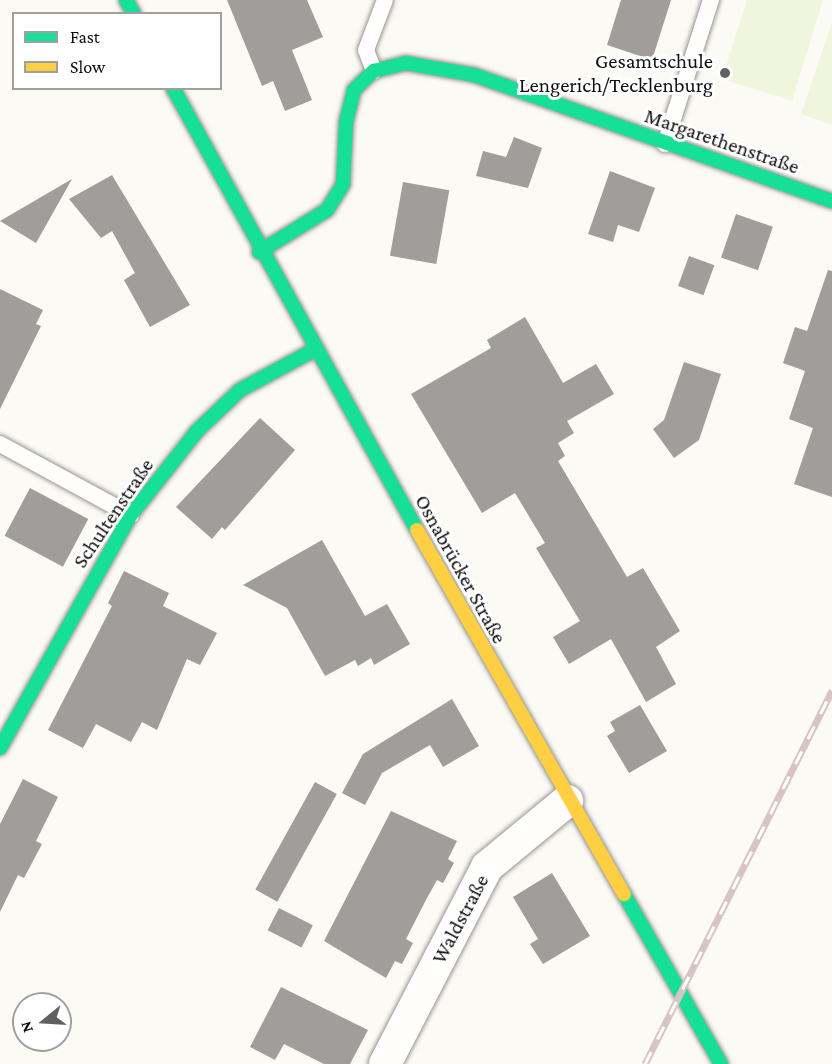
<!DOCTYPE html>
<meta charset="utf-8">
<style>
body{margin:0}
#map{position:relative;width:832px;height:1064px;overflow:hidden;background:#fcfaf4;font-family:"Crimson Pro",serif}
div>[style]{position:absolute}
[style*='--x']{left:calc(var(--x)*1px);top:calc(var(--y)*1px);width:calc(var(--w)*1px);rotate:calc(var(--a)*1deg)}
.pitch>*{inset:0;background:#f0f6dd}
.building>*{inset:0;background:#a09d9a;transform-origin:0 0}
.roads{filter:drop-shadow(0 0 2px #969592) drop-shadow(0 0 2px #969592)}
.lane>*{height:16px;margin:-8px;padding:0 8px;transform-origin:8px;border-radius:8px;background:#fffefd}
.street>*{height:32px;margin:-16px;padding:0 16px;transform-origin:16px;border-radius:16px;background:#fffefd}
.fast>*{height:14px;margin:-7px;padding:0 7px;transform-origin:7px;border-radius:7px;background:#16e098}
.slow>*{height:14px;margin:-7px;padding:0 7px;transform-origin:7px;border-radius:7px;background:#ffcf43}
.rail>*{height:7px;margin-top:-3.5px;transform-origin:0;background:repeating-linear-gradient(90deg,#fff 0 14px,#d9c4c5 0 28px);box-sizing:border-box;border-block:2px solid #d9c4c5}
.dots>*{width:16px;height:16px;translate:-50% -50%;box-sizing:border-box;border:3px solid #fff;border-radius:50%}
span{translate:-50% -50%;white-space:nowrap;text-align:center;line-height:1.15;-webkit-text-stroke:6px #fff;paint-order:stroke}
.poi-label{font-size:21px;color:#0f0f0f}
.right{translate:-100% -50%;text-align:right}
.street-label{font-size:21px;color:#0f0f0f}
.legend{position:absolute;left:12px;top:12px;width:210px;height:78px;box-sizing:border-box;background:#fff;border:2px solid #9f9f9f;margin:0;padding:8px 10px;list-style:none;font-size:18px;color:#0f0f0f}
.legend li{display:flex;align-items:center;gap:12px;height:30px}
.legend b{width:30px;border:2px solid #9f9f9f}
.north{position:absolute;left:12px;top:992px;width:60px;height:60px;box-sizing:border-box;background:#fff;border:2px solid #9f9f9f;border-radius:50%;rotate:252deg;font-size:16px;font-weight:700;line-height:24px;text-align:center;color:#0f0f0f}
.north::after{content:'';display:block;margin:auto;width:21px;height:27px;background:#62615f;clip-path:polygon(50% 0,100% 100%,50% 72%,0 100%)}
</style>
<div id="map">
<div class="pitch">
<div style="clip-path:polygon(747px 0,823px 0,792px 101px,722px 79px)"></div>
<div style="clip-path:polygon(832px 22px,832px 125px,801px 114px)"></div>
</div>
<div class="building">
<div style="clip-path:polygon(227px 0,307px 0,323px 37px,292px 50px,312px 100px,285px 111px,273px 81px,262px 86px)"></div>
<div style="clip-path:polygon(621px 0,671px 0,652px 60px,607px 45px)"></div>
<div style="clip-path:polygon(514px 137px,542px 148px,528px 188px,476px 176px,483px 151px,506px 157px)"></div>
<div style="clip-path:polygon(610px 171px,655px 188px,639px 232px,618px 225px,613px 242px,588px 234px)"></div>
<div style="clip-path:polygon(112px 175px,190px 305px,150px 327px,124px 280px,135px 273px,112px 231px,101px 238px,69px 199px)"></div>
<div style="clip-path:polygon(72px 179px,36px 243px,0 221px)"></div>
<div style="left:403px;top:182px;width:47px;height:75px;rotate:10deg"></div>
<div style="left:736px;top:214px;width:39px;height:46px;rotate:19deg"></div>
<div style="left:689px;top:256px;width:27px;height:32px;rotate:20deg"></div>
<div style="clip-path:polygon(828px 270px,832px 271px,832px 497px,794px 484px,813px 428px,789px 419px,805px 371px,783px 363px,795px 327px,807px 331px)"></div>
<div style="clip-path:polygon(0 289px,43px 310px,36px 324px,41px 326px,0 409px)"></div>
<div style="clip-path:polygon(525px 317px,563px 383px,596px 364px,614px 394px,567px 421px,574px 433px,558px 443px,565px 456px,558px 461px,627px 577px,643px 568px,680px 631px,656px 647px,676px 684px,646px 702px,611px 639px,569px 664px,553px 637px,580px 621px,536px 548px,545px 543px,515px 493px,482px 513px,411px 394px,491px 348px,487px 340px)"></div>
<div style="clip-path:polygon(684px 362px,721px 374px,699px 440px,674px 458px,653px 429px,664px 420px)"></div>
<div style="clip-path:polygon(260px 418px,295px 450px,225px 530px,222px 527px,212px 539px,176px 507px)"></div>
<div style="left:30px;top:488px;width:66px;height:54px;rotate:28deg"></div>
<div style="clip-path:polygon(322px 540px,365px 616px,387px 604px,410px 644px,374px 665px,371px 658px,358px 666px,355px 660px,325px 676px,287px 608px,243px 585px)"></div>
<div style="clip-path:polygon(124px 571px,169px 593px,163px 606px,217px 633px,200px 665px,187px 659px,157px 730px,142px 722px,131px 742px,96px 724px,83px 748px,48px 730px,112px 606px,108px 603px)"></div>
<div style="clip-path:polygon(452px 699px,479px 746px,443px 767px,430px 745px,382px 773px,365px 805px,342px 793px,363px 754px)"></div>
<div style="clip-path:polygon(640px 705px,667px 751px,629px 773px,607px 736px,615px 731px,610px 722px)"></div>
<div style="clip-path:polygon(23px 779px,58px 797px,36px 841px,42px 844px,24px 878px,18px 875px,0 912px,0 824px)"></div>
<div style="left:315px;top:782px;width:25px;height:123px;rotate:29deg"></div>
<div style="clip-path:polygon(391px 811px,457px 841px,448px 859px,454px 863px,443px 883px,437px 880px,427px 898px,406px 939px,413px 943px,402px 964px,395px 961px,386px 978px,324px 941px)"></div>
<div style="clip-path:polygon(552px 873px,590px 936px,543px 964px,530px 944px,538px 939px,513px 897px)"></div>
<div style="left:279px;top:908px;width:38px;height:25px;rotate:27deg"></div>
<div style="clip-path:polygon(281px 987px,368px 1030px,350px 1064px,324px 1064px,284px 1044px,275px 1060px,250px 1047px)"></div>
</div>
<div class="roads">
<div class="lane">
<div style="--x:374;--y:71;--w:22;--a:-111"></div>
<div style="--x:366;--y:50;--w:53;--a:-69.2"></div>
<div style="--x:665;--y:144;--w:151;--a:-72.3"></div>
<div style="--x:0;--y:444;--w:149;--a:28.5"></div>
</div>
<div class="street">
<div style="--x:385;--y:1064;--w:222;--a:-62.6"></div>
<div style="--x:487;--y:867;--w:104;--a:-39.5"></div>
</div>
<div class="fast">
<div style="--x:126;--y:0;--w:16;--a:60"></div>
<div style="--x:173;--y:88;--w:505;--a:61.1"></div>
<div style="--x:259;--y:252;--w:80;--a:-31.7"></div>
<div style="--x:327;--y:210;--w:31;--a:-58"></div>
<div style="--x:343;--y:184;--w:62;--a:-87.2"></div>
<div style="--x:346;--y:122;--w:33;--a:-76"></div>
<div style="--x:354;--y:90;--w:28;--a:-44"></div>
<div style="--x:374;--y:71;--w:33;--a:-14"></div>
<div style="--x:406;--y:63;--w:69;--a:10"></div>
<div style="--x:474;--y:75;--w:380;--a:19.4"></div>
<div style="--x:0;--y:748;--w:267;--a:-60.7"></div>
<div style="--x:131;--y:515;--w:107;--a:-51.8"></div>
<div style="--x:197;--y:431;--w:59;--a:-43.6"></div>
<div style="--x:240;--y:390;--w:84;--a:-28.4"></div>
<div style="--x:624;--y:894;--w:196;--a:60.3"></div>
</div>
<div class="slow">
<div style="--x:417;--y:530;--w:419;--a:60.4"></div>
</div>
</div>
<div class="rail">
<div style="--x:645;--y:1064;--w:418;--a:-63.4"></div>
</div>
<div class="dots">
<div style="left:725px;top:73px;background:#62615f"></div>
</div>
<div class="poi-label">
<span class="right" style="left:713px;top:73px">Gesamtschule<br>Lengerich/Tecklenburg</span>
</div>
<div class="street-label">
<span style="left:722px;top:141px;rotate:19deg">Margarethenstraße</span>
<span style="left:113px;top:513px;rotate:-56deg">Schultenstraße</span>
<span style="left:461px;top:569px;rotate:61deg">Osnabrücker Straße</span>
<span style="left:460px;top:919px;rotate:-62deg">Waldstraße</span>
</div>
<ul class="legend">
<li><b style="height:8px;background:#16e098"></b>Fast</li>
<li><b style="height:8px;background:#ffcf43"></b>Slow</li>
</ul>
<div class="north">N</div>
</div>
